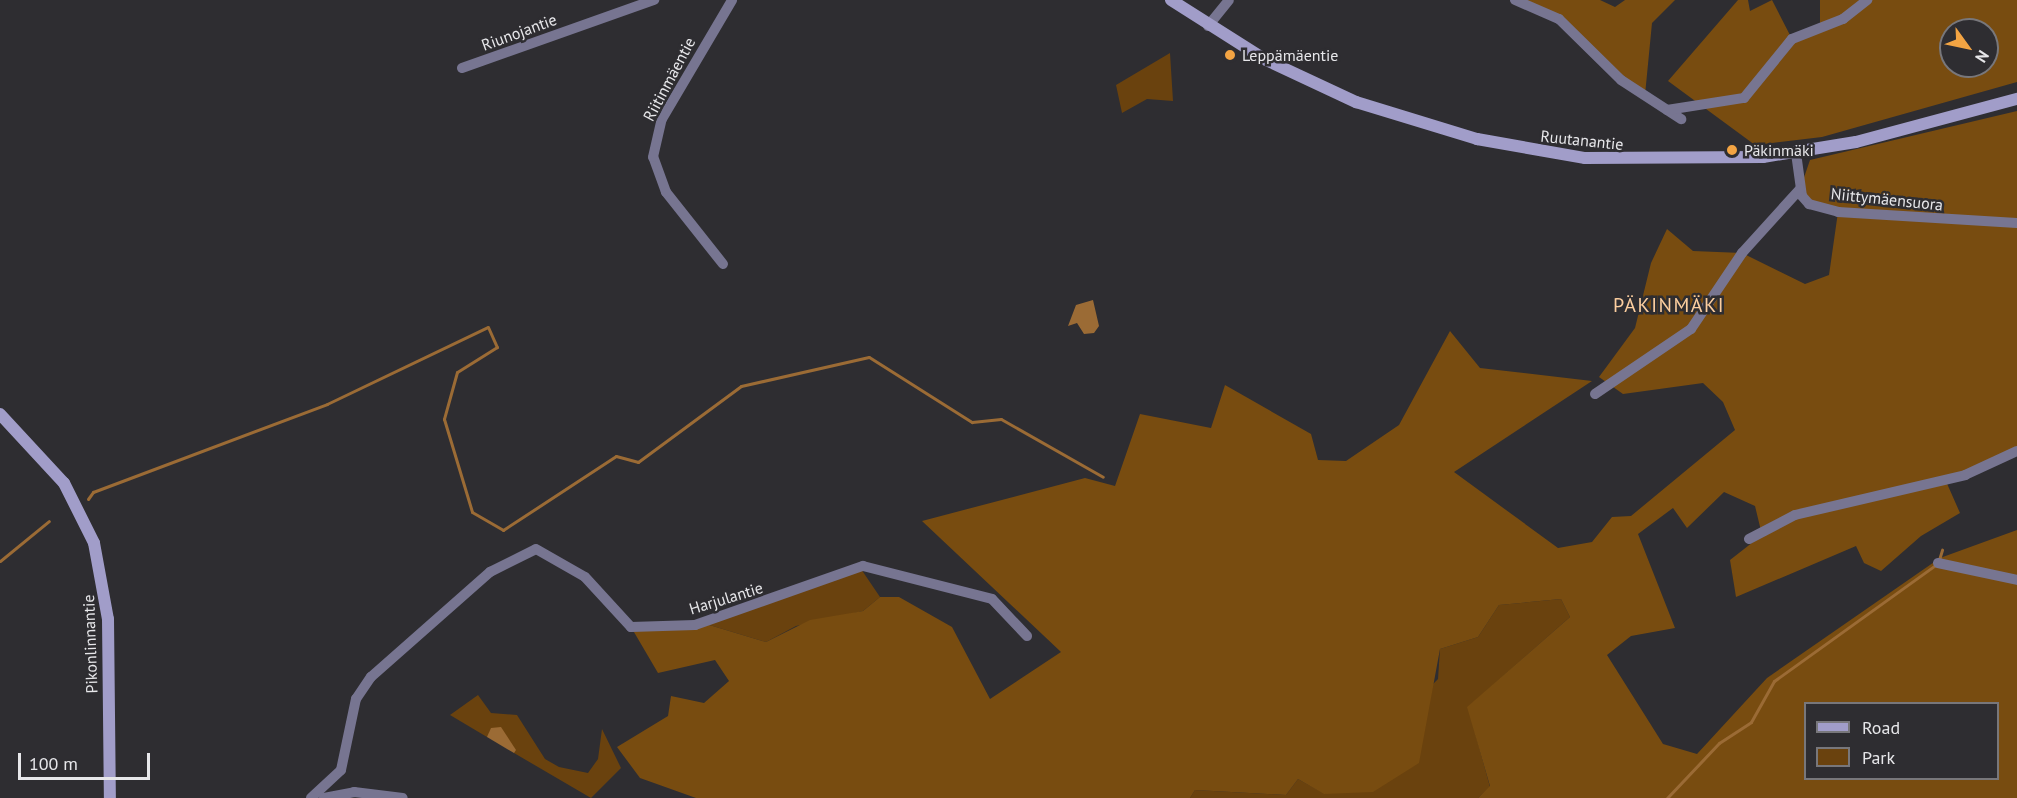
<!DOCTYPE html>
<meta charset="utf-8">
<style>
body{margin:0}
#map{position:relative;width:2017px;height:798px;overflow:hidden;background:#2e2d31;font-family:"PT Sans",sans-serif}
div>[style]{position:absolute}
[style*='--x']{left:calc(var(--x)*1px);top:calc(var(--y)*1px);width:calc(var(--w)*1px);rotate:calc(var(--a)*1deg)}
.green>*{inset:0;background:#6a420e}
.forest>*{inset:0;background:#784c10}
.water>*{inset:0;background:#9b6b35}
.stream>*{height:3px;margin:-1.5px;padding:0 1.5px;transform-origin:1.5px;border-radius:1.5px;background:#9b6b35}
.street>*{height:10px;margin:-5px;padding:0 5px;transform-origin:5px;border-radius:5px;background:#777591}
.secondary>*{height:12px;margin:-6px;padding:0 6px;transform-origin:6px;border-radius:6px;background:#a19dc9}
.dots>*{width:16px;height:16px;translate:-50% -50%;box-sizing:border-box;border:3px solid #2e2d31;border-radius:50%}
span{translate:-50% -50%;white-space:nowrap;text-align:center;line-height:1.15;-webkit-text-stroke:5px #2e2d31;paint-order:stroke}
.street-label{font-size:16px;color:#e7e7ea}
.poi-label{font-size:16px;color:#e7e7ea}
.left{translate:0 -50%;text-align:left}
.quarter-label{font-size:20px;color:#fcce9f;letter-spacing:1.5px}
.legend{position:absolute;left:1804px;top:702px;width:195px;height:78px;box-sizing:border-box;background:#2e2d31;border:2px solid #78777b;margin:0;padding:8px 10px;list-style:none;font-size:18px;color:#e7e7ea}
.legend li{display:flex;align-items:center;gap:12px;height:30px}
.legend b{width:30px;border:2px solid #78777b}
.north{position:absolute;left:1939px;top:18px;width:60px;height:60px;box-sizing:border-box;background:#2e2d31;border:2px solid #78777b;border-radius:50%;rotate:123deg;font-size:16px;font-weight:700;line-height:24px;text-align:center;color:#e7e7ea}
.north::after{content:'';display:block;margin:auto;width:21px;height:27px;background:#f3a443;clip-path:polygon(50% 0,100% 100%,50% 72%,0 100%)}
.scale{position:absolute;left:18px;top:753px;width:132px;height:27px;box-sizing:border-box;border:3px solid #e7e7ea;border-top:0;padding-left:8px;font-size:18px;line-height:21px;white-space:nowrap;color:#e7e7ea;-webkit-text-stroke:4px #2e2d31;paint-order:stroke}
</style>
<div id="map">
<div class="green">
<div style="clip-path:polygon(1170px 53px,1173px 101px,1147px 99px,1122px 113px,1116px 85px)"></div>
<div style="clip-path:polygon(859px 566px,880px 597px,863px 611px,796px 626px,766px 642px,706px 624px)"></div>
<div style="clip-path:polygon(1561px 599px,1570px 617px,1468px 707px,1490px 787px,1478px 798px,1190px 798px,1195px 790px,1286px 795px,1298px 779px,1325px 794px,1438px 679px,1440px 649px,1478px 637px,1499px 605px)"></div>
<div style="clip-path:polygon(478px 695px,491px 713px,517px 715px,545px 759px,559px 767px,588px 773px,598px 759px,602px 729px,621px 768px,591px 798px,514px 753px,506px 736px,487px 737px,450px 715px)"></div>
</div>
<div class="forest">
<div style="clip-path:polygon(1515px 0,1600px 0,1615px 7px,1625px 0,1675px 0,1652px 23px,1645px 95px,1559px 19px)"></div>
<div style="clip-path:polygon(evenodd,1738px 0,1748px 0,1750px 11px,1772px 0,1792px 39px,1820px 28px,1820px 0,2017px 0,2017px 82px,1822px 137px,1755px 145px,1668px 81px,1738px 0,1951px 30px,1987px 30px,1987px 66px,1951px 66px,1951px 30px)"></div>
<div style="clip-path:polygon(evenodd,2017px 111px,2017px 451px,1945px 479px,1960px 513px,1921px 536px,1881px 571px,1864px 563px,1856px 546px,1736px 597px,1730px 560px,1762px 535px,1755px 506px,1724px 492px,1687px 528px,1673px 508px,1638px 534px,1675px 628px,1631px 636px,1607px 655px,1663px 744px,1697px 754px,1767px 678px,1940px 558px,2017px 530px,2017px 798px,1478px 798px,1490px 786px,1467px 707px,1570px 617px,1561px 599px,1499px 605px,1478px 637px,1440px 649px,1419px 763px,1373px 792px,1324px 794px,1298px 779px,1286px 795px,1195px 790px,1190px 798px,696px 798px,640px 778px,617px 747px,668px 716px,671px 696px,704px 703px,729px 681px,715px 660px,658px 673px,631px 627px,706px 624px,766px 642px,810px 620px,863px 611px,880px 597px,899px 597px,952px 627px,990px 699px,1061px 652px,922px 521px,1085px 478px,1115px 486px,1140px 414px,1211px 428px,1225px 385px,1311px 434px,1318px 460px,1346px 461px,1399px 425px,1450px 331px,1480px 368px,1592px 381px,1454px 472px,1558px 548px,1592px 542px,1612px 517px,1631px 516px,1735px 430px,1723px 402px,1703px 383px,1623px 394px,1599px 377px,1635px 328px,1651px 263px,1667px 229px,1693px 251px,1742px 253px,1805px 284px,1829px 275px,1838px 212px,1809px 204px,1800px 189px,1810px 160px,2017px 111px,1806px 704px,1998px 704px,1998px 778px,1806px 778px,1806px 704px)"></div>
</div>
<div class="water">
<div style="clip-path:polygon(1093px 300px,1099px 326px,1094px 333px,1084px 334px,1077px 323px,1068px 326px,1076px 305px)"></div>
<div style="clip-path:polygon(501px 727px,516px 750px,514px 753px,487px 737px,491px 728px)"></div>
</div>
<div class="stream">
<div style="--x:88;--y:499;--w:9;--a:-54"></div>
<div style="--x:93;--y:492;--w:250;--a:-20.6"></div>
<div style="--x:327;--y:404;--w:178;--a:-25.6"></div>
<div style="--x:488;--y:327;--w:22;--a:66"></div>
<div style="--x:497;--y:347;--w:47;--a:148"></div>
<div style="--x:457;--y:372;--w:49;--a:105.5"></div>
<div style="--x:444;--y:419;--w:97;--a:73.2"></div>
<div style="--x:472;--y:512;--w:36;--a:30"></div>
<div style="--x:503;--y:530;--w:135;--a:-33.2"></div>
<div style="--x:616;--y:456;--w:23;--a:15"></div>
<div style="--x:638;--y:462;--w:128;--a:-36.4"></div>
<div style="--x:741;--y:386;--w:131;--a:-12.8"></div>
<div style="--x:869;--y:357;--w:122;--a:32.3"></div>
<div style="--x:972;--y:422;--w:29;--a:-6"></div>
<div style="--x:1001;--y:419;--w:117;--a:29.6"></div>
<div style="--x:0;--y:561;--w:63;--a:-39.2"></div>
<div style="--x:1667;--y:798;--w:76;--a:-46.6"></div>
<div style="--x:1719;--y:743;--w:38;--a:-33"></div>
<div style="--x:1751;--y:722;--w:47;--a:-60.7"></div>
<div style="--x:1774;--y:681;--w:202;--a:-35.7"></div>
<div style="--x:1938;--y:563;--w:14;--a:-73"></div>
</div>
<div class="street">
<div style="--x:1515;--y:0;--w:48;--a:23.4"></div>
<div style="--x:1559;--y:19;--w:87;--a:44.5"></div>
<div style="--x:1621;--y:80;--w:72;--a:33"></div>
<div style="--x:1208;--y:26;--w:33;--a:-51"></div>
<div style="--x:462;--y:68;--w:204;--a:-19.5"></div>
<div style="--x:1667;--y:110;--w:78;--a:-8.9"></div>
<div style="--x:1744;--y:98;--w:76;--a:-50.9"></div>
<div style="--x:1792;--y:39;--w:55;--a:-21.4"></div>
<div style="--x:1843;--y:19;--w:31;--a:-38"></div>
<div style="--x:1796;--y:153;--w:43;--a:82.1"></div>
<div style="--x:1802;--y:196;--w:11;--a:49"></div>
<div style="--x:1809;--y:204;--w:30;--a:15"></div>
<div style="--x:1838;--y:212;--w:179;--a:3.5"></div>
<div style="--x:723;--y:264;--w:92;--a:-128.4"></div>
<div style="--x:666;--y:192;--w:37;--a:-110"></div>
<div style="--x:653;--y:157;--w:39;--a:-77"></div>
<div style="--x:662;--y:119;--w:138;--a:-59.5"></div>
<div style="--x:1595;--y:394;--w:116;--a:-34.1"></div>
<div style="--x:1691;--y:329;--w:92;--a:-56.1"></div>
<div style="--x:1742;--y:253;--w:86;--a:-47.8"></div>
<div style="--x:1749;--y:539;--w:52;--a:-27.6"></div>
<div style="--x:1795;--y:515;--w:175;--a:-13.2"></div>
<div style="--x:1965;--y:475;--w:57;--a:-24.8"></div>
<div style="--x:1938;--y:563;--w:81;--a:12.1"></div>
<div style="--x:311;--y:798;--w:41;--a:-43"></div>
<div style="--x:341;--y:770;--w:73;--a:-78.1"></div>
<div style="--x:356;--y:699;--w:27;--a:-56"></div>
<div style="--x:371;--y:677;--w:159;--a:-41.4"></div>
<div style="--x:490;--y:572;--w:51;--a:-26.6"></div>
<div style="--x:536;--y:549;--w:56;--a:29.7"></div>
<div style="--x:585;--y:577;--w:68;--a:47.4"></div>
<div style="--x:631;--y:627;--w:64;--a:-1.8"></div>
<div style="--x:695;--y:625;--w:178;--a:-19.4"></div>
<div style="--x:863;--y:566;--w:133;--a:14.3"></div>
<div style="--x:992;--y:599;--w:51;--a:46.6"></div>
<div style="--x:324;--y:798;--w:31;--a:-11"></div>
<div style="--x:354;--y:792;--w:49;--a:7"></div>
</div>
<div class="secondary">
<div style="--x:1171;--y:0;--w:110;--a:32.4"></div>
<div style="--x:1264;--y:59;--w:102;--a:25.1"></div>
<div style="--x:1356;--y:102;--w:127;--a:17"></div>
<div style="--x:1477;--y:139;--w:110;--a:10"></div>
<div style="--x:1585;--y:158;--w:178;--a:-0.3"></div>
<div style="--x:1763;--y:157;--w:94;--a:-9.2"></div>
<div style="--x:1856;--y:142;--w:167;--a:-15"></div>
<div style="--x:0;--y:414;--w:94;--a:47.2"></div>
<div style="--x:64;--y:483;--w:67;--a:63.4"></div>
<div style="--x:94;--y:543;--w:77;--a:79.6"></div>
<div style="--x:108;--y:619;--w:179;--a:89.4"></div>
</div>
<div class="dots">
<div style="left:1230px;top:55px;background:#f3a443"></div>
<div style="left:1732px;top:150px;background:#f3a443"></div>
</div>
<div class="street-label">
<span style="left:519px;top:32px;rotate:-20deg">Riunojantie</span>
<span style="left:669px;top:79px;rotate:-62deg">Riitinmäentie</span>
<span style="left:1582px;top:140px;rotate:6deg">Ruutanantie</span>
<span style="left:1887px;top:199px;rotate:6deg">Niittymäensuora</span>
<span style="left:726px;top:598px;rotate:-17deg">Harjulantie</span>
<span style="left:90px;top:644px;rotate:-92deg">Pikonlinnantie</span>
</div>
<div class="poi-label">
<span class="left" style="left:1242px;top:55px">Leppämäentie</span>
<span class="left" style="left:1744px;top:150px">Päkinmäki</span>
</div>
<div class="quarter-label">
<span style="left:1669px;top:305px">PÄKINMÄKI</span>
</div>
<ul class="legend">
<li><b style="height:8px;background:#a19dc9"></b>Road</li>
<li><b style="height:16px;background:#6a420e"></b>Park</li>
</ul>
<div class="north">N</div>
<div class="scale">100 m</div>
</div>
